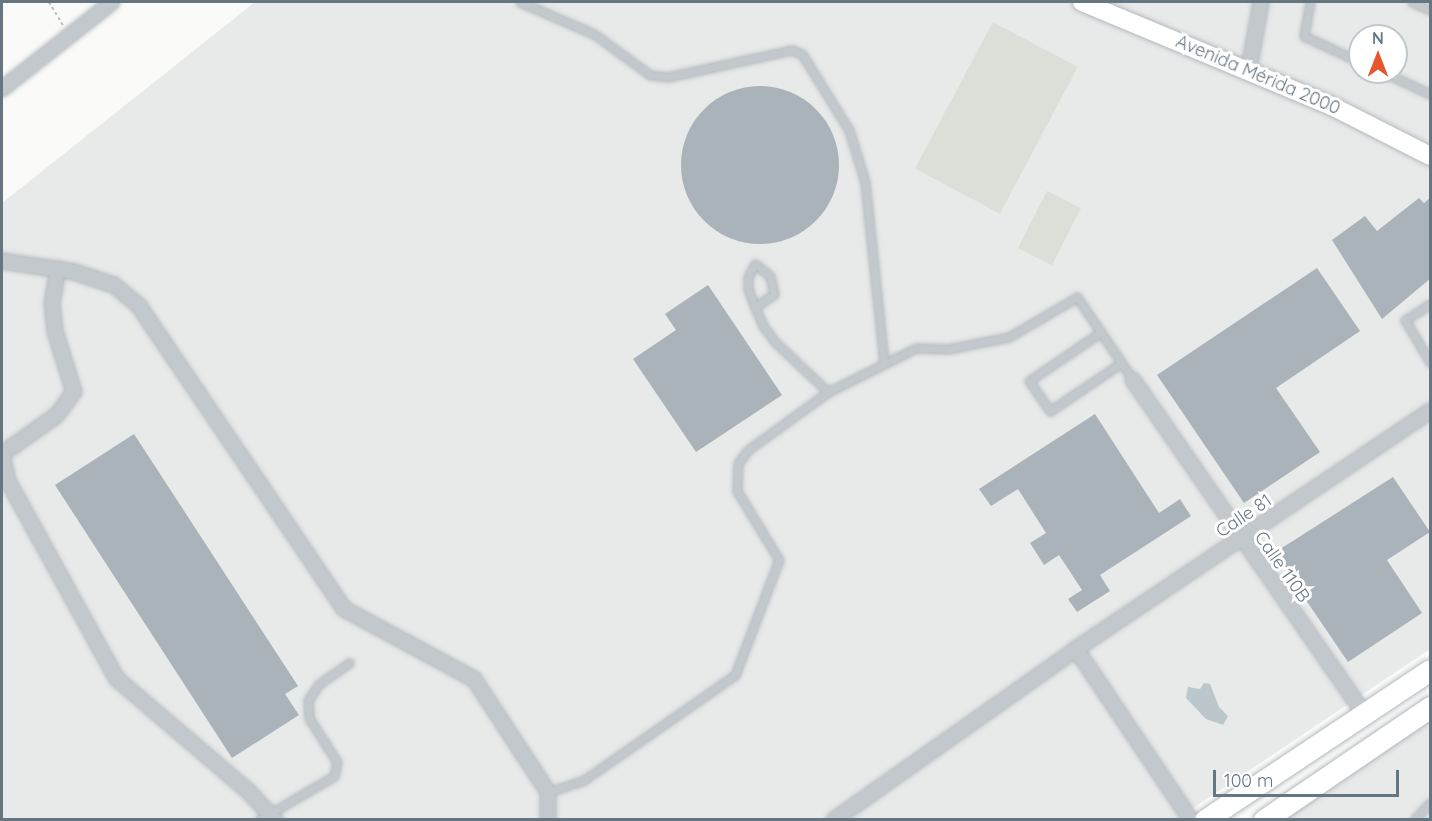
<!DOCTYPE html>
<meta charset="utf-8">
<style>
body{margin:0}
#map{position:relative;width:1432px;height:821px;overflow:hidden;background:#fafaf8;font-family:Quicksand,sans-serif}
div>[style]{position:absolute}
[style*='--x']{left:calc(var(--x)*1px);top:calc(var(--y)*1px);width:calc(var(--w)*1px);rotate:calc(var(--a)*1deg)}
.built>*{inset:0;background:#e8e9e9}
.green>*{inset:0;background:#dadfd7;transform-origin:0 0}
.water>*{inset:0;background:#bbc7cb}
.building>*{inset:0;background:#aab3b9}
.round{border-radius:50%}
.path>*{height:2px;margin-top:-1px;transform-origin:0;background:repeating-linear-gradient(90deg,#bbbfc2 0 3px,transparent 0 6px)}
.roads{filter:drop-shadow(0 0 2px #b3babf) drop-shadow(0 0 2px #b3babf)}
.lane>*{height:7px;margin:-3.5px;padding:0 3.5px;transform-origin:3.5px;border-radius:3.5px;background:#c3c8cc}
.street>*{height:14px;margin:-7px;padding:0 7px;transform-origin:7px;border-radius:7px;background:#c3c8cc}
.secondary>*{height:18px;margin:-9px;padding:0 9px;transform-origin:9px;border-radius:9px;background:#fff}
.primary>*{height:21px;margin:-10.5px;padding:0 10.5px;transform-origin:10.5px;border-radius:10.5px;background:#fff}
span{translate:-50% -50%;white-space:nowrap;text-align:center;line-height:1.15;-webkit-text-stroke:6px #fff;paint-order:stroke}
.street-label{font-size:18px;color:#657683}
.frame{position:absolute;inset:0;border:3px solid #657683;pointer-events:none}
.north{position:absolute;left:1348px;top:24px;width:60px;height:60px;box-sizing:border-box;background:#fff;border:2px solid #c1c8cd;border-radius:50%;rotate:0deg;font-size:16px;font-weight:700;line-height:24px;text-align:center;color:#657683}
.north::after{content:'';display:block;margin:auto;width:21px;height:27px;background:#e4572e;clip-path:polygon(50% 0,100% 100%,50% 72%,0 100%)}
.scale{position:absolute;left:1213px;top:770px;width:186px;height:27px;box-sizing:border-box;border:3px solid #657683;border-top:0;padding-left:8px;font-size:18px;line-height:21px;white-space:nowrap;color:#657683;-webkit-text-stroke:4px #fff;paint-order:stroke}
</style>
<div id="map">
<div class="built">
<div style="clip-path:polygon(evenodd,255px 2px,1430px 2px,1430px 649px,1177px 819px,2px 820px,2px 203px,255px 2px,1360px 36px,1396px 36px,1396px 72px,1360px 72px,1360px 36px)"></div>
<div style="clip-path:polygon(1430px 714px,1430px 819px,1275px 819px)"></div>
</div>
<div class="green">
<div style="left:993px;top:22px;width:96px;height:166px;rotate:28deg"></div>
<div style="left:1047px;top:191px;width:38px;height:64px;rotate:27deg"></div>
</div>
<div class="water">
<div style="clip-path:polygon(1204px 683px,1210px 684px,1219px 707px,1228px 716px,1223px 725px,1206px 719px,1186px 698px,1188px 687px,1200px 689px)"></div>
</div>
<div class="building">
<div class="round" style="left:681px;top:86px;width:158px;height:158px"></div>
<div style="clip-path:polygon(1431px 197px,1431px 278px,1382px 319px,1332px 240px,1365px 216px,1377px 231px,1419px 198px,1424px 203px)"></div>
<div style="clip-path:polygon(1317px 268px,1360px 331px,1276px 388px,1320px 452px,1244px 503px,1157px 375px)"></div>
<div style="clip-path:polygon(708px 285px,782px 395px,696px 452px,633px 359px,676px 330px,665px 314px)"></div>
<div style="clip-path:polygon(1095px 414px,1159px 513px,1180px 499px,1191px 516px,1100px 575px,1110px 591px,1077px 612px,1068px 599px,1082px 590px,1059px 555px,1044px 565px,1030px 543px,1046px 533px,1018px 489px,991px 506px,979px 489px)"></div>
<div style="clip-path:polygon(134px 434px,298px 686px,285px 694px,299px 715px,232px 758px,55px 485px)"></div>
<div style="clip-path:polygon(1393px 477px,1430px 532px,1387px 560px,1422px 613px,1348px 662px,1274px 553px)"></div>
</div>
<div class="path">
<div style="--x:49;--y:2;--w:27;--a:59"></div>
</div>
<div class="roads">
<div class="lane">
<div style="--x:520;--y:2;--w:81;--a:23.4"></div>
<div style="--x:594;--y:34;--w:69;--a:36.2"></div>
<div style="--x:650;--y:75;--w:18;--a:6"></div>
<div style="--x:668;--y:77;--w:127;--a:-12.3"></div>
<div style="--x:792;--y:50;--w:11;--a:22"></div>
<div style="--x:802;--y:54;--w:89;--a:58.3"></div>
<div style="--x:849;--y:130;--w:54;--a:72.9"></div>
<div style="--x:865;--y:182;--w:183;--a:84"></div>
<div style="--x:1310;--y:2;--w:35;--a:100"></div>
<div style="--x:1304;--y:36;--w:62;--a:24.9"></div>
<div style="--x:1412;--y:2;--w:20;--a:24"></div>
<div style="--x:1383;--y:72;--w:52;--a:25.1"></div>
<div style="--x:1430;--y:304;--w:30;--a:147"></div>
<div style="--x:1405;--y:320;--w:49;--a:59.2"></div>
<div style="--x:755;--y:307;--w:23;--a:-34"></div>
<div style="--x:774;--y:294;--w:18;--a:-103"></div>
<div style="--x:770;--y:276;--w:19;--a:-141"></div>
<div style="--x:755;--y:264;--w:15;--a:118"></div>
<div style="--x:748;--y:277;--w:12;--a:90"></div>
<div style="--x:748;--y:289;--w:19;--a:69"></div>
<div style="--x:755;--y:307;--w:21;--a:67"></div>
<div style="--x:763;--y:326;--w:20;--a:53"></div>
<div style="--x:775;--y:342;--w:73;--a:43.3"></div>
<div style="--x:1101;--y:332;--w:87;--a:145.8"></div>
<div style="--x:1029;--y:381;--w:37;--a:55"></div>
<div style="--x:1050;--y:411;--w:86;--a:-34.1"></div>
<div style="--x:548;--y:792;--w:38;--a:-18"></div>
<div style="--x:584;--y:780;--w:184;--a:-34.8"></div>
<div style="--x:735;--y:675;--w:123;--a:-69.1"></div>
<div style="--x:779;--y:560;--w:81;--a:-121.3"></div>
<div style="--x:737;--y:491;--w:28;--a:-88"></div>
<div style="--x:738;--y:463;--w:16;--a:-52"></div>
<div style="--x:748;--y:450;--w:99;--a:-35.9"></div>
<div style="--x:828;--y:392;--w:98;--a:-26.6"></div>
<div style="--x:916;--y:348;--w:32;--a:2"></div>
<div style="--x:948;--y:349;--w:62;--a:-11.1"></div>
<div style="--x:1009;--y:337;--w:79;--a:-30.5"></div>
<div style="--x:1077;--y:297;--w:100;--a:56"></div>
<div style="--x:259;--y:820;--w:87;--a:-30.4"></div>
<div style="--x:334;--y:776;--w:14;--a:-78"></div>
<div style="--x:337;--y:762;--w:52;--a:-122.5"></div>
<div style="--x:309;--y:718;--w:18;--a:-93"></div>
<div style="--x:308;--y:700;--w:19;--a:-55"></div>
<div style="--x:319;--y:684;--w:37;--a:-35"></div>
<div style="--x:1414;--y:820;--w:23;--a:-47"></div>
</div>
<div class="street">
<div style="--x:1249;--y:69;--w:68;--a:-79.8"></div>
<div style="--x:2;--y:89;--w:140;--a:-38.3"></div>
<div style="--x:2;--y:261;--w:73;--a:8.7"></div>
<div style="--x:74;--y:272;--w:42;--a:18"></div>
<div style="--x:114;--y:285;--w:33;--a:40"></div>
<div style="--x:139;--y:306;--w:366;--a:55.9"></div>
<div style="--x:344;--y:609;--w:148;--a:28.3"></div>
<div style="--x:474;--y:679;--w:135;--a:56.8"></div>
<div style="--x:548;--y:792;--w:28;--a:90"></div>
<div style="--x:1133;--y:380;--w:406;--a:55.3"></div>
<div style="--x:2;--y:454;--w:67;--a:-35.3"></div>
<div style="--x:57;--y:415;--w:29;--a:-54"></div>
<div style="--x:74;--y:392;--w:64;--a:-107.3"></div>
<div style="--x:55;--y:331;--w:28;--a:-96"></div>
<div style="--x:52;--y:303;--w:35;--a:-80"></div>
<div style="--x:2;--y:455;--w:27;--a:77"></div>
<div style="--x:8;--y:481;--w:226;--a:61.2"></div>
<div style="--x:117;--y:679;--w:172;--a:40.5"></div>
<div style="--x:248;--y:791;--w:40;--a:47"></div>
<div style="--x:1076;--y:649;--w:206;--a:56.1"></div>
<div style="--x:834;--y:820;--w:296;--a:-35.2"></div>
<div style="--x:1076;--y:649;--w:427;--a:-33.9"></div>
</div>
<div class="secondary">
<div style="--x:1082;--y:2;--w:271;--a:22.6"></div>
<div style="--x:1332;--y:106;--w:110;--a:27"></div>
</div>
<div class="primary">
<div style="--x:1205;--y:820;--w:270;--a:-33.7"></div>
<div style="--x:1264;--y:820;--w:201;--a:-34.2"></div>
</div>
</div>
<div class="street-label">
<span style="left:1258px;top:75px;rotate:23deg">Avenida Mérida 2000</span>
<span style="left:1244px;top:516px;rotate:-34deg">Calle 81</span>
<span style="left:1282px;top:567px;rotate:55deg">Calle 110B</span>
</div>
<div class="frame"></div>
<div class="north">N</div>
<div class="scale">100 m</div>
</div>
